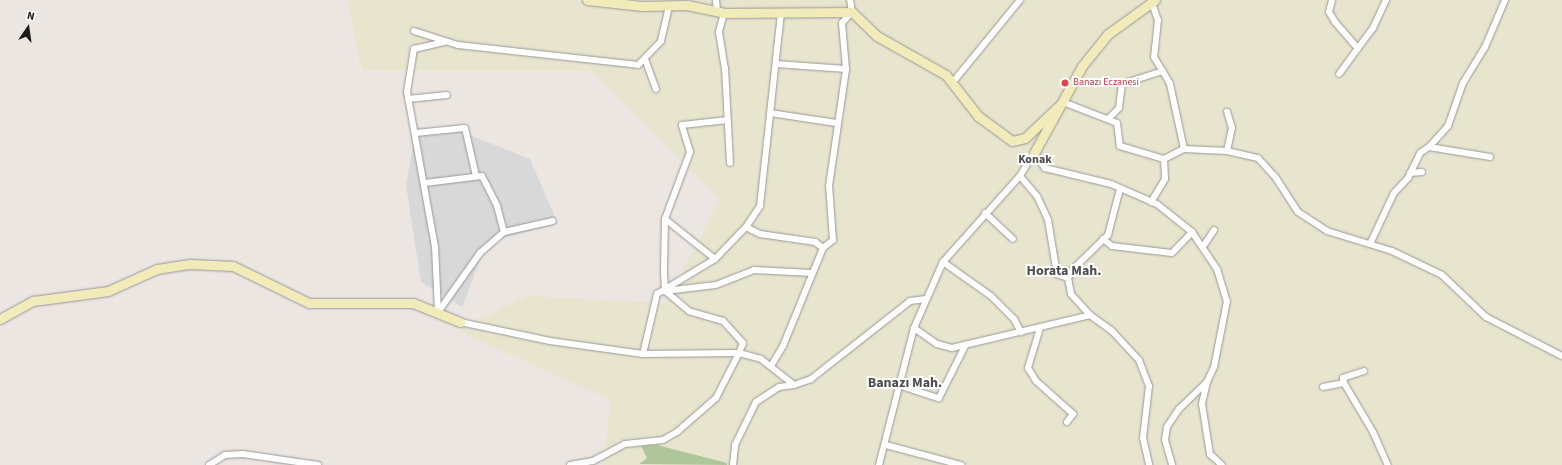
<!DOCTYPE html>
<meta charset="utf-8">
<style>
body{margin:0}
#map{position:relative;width:1562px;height:465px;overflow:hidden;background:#ebe6e1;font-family:"Source Sans 3",sans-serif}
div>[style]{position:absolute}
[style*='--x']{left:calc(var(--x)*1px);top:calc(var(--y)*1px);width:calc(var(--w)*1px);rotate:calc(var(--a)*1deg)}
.residential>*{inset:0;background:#d9d8d8}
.farmland>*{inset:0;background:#e8e5ce}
.forest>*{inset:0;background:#afc69a}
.roads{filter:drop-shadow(0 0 1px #989898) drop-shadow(0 0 1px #989898)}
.street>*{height:6px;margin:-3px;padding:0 3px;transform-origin:3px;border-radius:3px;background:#fff}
.secondary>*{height:9px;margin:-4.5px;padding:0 4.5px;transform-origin:4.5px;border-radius:4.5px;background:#f1eab9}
.dots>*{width:11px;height:11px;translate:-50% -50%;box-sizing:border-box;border:2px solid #fff;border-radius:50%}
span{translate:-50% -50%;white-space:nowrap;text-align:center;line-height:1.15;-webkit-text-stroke:4px #fff;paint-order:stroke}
.health-label{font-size:10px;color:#be3a42}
.left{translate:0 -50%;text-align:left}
.quarter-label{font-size:12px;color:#4e4e4e;font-weight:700}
.district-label{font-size:14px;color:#4e4e4e;font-weight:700}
.north{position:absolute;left:8px;top:8px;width:40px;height:40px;-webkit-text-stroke:3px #fff;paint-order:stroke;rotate:13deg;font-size:11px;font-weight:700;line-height:16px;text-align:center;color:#1b1b1b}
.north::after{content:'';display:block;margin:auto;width:14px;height:18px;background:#1b1b1b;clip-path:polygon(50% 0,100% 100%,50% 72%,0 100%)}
</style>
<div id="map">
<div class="residential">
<div style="clip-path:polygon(459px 131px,530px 159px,558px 224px,487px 242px,462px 307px,421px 282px,406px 185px,415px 135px)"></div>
</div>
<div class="farmland">
<div style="clip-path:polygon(347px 0,1562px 0,1562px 465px,603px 465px,611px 400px,458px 331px,527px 296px,666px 303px,720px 199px,591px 70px,362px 70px)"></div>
</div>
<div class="forest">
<div style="clip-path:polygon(657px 445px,727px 463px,727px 465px,639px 464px,647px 458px,641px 446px)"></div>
</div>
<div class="roads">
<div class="street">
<div style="--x:716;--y:0;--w:11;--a:85"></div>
<div style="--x:1332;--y:0;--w:12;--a:104"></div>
<div style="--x:1329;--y:12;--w:12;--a:59"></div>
<div style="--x:1335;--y:22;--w:35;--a:49"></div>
<div style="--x:1358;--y:48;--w:32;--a:126"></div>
<div style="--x:1152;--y:3;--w:18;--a:71"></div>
<div style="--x:1158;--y:20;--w:37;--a:96"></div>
<div style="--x:1154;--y:57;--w:31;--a:59"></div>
<div style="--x:1170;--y:84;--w:66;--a:77.8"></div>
<div style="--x:1184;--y:149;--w:43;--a:2.7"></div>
<div style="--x:1227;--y:151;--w:32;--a:13"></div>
<div style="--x:1258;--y:158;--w:27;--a:48"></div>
<div style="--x:1276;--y:178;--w:40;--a:57.1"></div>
<div style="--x:1298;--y:212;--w:35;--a:33"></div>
<div style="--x:1327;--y:231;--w:68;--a:17.1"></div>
<div style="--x:1392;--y:251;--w:55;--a:25.6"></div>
<div style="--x:1442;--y:275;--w:61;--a:43.7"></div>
<div style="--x:1486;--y:317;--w:85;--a:27.2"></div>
<div style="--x:724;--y:13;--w:20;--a:105"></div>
<div style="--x:719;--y:32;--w:36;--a:81"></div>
<div style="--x:725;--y:68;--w:95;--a:87"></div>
<div style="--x:414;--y:31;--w:46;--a:17.7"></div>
<div style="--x:458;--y:45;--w:181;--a:6.3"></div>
<div style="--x:638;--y:65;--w:33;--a:-46"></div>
<div style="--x:661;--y:41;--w:37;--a:-77"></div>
<div style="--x:1358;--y:48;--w:25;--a:-53"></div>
<div style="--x:1373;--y:28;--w:31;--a:-65"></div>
<div style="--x:645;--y:59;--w:32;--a:70"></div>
<div style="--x:776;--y:64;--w:70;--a:4.1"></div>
<div style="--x:953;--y:82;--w:106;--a:-50.7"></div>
<div style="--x:408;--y:99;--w:39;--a:-6"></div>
<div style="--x:1063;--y:102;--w:58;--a:21.3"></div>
<div style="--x:1117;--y:123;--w:23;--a:83"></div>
<div style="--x:1120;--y:146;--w:46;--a:16.5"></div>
<div style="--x:1164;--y:159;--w:20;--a:87"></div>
<div style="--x:1165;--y:179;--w:27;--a:121"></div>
<div style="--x:770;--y:113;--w:67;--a:8.6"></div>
<div style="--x:1109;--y:118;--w:14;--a:-45"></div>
<div style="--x:1119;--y:108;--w:24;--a:-83"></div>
<div style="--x:1122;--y:84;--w:43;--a:-17.6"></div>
<div style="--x:416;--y:133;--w:49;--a:-5.8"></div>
<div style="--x:465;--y:128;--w:49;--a:77.1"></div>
<div style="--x:1429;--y:147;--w:28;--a:-48"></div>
<div style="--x:1448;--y:126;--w:46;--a:-70.8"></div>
<div style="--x:1463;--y:83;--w:42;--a:-58.6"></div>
<div style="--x:1485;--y:47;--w:51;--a:-66.9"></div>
<div style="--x:1227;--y:151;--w:24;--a:-78"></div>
<div style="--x:1232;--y:128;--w:17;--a:-107"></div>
<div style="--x:1034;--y:153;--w:19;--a:54"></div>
<div style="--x:1045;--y:168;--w:68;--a:13.6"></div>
<div style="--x:1111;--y:184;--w:50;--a:23.5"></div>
<div style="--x:1157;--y:204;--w:45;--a:38.7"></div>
<div style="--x:1192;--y:232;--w:45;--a:56"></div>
<div style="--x:1217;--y:269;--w:34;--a:73"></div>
<div style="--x:1227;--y:301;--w:67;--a:101.1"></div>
<div style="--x:1214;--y:367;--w:17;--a:115"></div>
<div style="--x:1207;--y:382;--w:39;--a:136"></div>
<div style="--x:1179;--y:409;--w:22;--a:124"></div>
<div style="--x:1167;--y:427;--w:13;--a:99"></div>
<div style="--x:1165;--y:440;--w:26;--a:74"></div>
<div style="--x:1164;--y:159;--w:22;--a:-27"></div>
<div style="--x:1410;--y:173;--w:12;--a:-5"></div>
<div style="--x:1020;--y:176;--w:26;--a:50"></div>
<div style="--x:1037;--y:196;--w:26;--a:65"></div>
<div style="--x:1048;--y:220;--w:55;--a:80.5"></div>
<div style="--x:1057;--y:274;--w:12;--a:20"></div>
<div style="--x:1068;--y:278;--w:10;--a:-61"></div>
<div style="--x:1073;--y:269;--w:49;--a:-44.2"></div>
<div style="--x:1108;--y:235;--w:48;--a:-75.4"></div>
<div style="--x:425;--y:183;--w:57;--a:-7"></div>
<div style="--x:482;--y:176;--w:34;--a:63"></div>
<div style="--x:497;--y:206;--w:27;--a:75"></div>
<div style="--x:504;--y:232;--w:32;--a:139"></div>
<div style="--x:480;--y:253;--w:72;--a:125.4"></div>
<div style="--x:985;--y:213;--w:38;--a:43"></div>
<div style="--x:665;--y:219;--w:64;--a:38.7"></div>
<div style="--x:746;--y:227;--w:16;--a:27"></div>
<div style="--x:760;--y:234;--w:56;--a:8.3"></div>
<div style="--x:815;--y:242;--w:10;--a:37"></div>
<div style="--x:504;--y:232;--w:50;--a:-12.7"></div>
<div style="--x:1103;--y:239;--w:11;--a:38"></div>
<div style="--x:1112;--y:246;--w:60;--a:6.7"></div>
<div style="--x:1172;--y:253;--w:29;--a:-46"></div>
<div style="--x:1370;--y:244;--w:56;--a:-64.8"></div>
<div style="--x:1394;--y:193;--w:21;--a:-47"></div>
<div style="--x:1408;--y:178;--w:28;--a:-64"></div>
<div style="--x:1420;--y:153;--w:11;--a:-34"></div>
<div style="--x:1429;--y:147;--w:62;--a:9.3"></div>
<div style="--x:1204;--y:245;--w:18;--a:-56"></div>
<div style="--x:943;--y:262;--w:59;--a:35.3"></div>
<div style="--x:991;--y:296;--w:33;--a:45"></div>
<div style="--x:1014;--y:319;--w:15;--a:62"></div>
<div style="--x:1068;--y:278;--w:16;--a:79"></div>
<div style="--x:1071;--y:294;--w:28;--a:48"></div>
<div style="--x:665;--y:291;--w:51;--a:-6.7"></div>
<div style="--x:716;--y:285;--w:41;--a:-21.5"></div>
<div style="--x:754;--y:270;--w:58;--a:3"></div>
<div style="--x:438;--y:312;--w:65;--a:-92.6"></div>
<div style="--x:435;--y:247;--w:158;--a:-100.2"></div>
<div style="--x:407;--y:92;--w:44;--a:-80.8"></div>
<div style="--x:414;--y:49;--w:32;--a:-13"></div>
<div style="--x:460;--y:322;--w:92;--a:11.9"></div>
<div style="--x:550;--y:341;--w:94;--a:8"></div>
<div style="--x:643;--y:354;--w:96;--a:-0.6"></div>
<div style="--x:739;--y:353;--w:23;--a:15"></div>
<div style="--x:761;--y:359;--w:42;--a:38.2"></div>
<div style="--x:794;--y:385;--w:18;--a:-19"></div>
<div style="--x:811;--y:379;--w:126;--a:-38.2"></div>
<div style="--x:910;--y:301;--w:16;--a:-7"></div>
<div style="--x:914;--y:328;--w:28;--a:35"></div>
<div style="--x:937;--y:344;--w:16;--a:15"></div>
<div style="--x:952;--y:348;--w:142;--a:-13.4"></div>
<div style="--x:1090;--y:315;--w:26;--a:36"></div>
<div style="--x:1111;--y:330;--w:41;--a:47"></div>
<div style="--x:1139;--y:360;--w:28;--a:69"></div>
<div style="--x:1149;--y:386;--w:52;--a:96.6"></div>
<div style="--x:1143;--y:438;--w:28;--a:77"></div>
<div style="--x:1040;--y:328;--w:42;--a:106.7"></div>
<div style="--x:1028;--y:368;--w:15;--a:58"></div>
<div style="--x:1036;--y:381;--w:50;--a:41.7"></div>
<div style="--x:1073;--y:414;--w:10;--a:127"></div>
<div style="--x:643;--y:354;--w:62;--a:-76.9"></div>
<div style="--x:657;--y:294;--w:68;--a:-31.1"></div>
<div style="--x:715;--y:259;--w:45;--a:-45.9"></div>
<div style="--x:746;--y:227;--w:25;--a:-56"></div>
<div style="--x:760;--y:206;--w:194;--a:-83.8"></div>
<div style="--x:771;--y:366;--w:23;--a:-59"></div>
<div style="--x:783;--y:346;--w:106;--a:-67.8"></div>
<div style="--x:823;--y:248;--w:13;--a:-39"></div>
<div style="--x:833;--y:240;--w:54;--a:-94.2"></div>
<div style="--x:829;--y:186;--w:118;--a:-81.7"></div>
<div style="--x:846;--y:69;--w:46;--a:-95"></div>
<div style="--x:842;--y:23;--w:15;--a:-48"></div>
<div style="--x:852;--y:12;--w:12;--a:-99"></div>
<div style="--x:1364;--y:371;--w:22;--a:162"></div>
<div style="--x:1343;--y:378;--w:5;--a:79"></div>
<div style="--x:1344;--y:383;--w:57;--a:59.4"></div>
<div style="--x:1373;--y:432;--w:36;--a:66"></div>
<div style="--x:1207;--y:382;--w:23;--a:103"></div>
<div style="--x:1202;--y:404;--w:51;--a:80.9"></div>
<div style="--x:1210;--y:454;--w:16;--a:43"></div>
<div style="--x:901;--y:386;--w:40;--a:18"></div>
<div style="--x:939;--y:398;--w:60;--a:-63.4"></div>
<div style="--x:1323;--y:387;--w:21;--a:-11"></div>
<div style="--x:886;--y:445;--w:78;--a:14.9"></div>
<div style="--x:209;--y:465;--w:19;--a:-32"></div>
<div style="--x:225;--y:455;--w:18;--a:-3"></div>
<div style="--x:243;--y:454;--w:76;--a:8.3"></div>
<div style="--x:570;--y:465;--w:23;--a:-10"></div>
<div style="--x:593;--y:461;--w:36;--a:-28"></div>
<div style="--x:625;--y:444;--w:38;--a:-6"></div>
<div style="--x:663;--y:440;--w:16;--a:-30"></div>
<div style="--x:677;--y:432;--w:52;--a:-41.1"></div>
<div style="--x:716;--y:398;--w:51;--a:-62.9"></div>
<div style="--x:739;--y:353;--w:11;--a:-68"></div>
<div style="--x:743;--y:343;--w:30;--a:-132"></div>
<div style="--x:723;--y:321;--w:35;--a:-164"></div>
<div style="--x:689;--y:311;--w:31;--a:-140"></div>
<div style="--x:665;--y:291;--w:21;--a:-93"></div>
<div style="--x:664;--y:270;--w:51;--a:-88.9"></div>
<div style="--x:665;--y:219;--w:72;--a:-69.5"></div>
<div style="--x:690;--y:152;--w:28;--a:-107"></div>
<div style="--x:682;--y:125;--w:46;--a:-6.2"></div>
<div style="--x:733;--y:465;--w:20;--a:-84"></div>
<div style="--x:735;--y:445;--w:48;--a:-64"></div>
<div style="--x:756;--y:402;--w:27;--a:-33"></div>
<div style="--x:779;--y:387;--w:15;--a:-8"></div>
<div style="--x:879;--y:465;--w:141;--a:-75.7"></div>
<div style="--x:914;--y:328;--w:72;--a:-66.3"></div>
<div style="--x:943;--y:262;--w:115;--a:-48.2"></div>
<div style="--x:1020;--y:176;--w:27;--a:-59"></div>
</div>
<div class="secondary">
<div style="--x:587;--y:0;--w:55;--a:6.2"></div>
<div style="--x:642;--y:6;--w:45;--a:-1.3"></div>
<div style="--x:687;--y:5;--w:38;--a:12"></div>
<div style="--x:724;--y:13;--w:128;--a:-0.4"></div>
<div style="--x:852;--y:12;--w:35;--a:44"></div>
<div style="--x:877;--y:36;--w:79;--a:29.5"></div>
<div style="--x:946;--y:75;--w:52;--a:52"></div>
<div style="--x:978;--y:116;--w:42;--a:36.3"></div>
<div style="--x:1012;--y:141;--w:13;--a:-13"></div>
<div style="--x:1025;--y:138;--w:52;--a:-43.5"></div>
<div style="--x:1034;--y:153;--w:99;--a:-61.1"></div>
<div style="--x:1082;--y:66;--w:41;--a:-50.9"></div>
<div style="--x:1108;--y:34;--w:58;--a:-35.9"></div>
<div style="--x:0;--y:319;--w:38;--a:-29"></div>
<div style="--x:33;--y:301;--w:76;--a:-7.6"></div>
<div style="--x:108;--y:291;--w:54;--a:-24.2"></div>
<div style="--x:157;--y:269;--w:33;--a:-9"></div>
<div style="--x:190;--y:264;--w:43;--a:2.7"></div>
<div style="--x:233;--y:266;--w:85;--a:26"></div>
<div style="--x:309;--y:303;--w:104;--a:0"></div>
<div style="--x:413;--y:303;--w:51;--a:22"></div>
</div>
</div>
<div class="dots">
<div style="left:1065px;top:83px;background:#e0444e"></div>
</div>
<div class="health-label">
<span class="left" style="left:1073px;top:83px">Banazı Eczanesi</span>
</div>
<div class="quarter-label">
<span style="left:1035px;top:160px">Konak</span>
</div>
<div class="district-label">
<span style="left:1064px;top:271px">Horata Mah.</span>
<span style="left:905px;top:383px">Banazı Mah.</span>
</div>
<div class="north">N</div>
</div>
